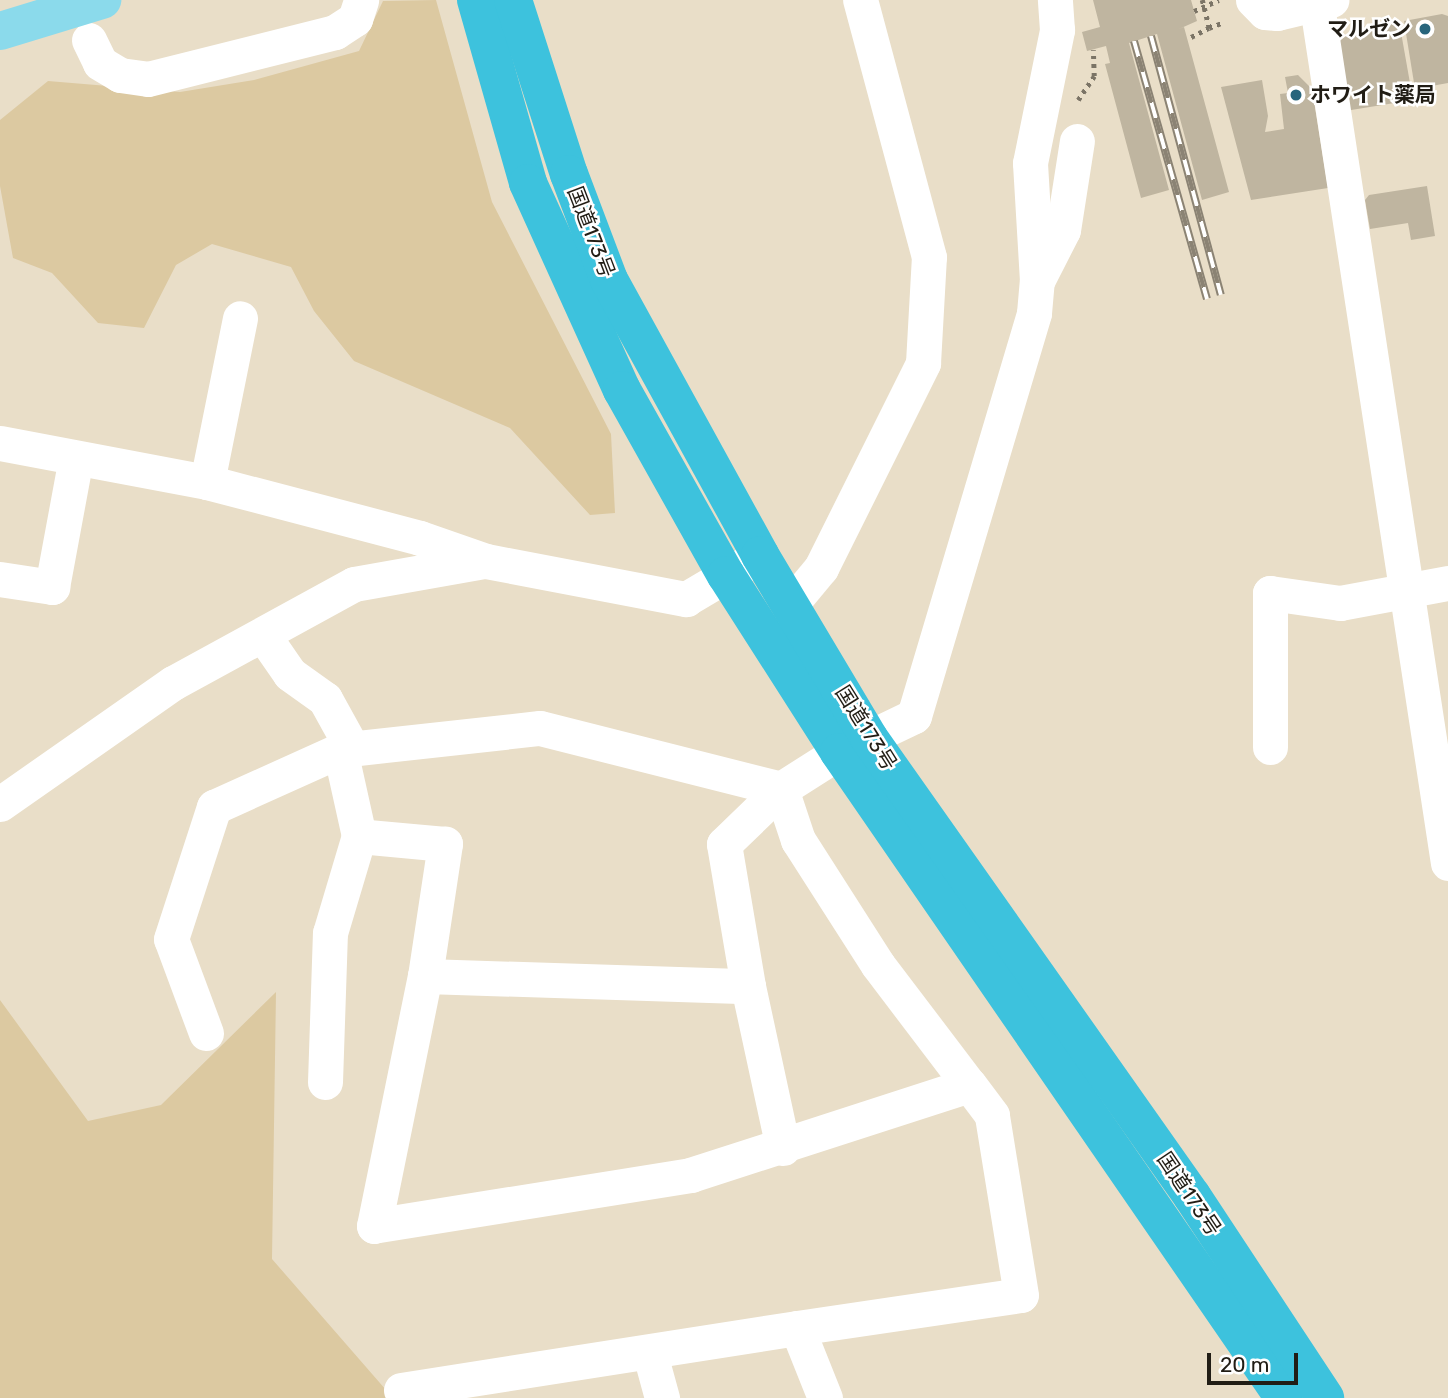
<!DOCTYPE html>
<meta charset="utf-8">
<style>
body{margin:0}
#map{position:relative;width:1448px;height:1398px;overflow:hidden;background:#e9dec8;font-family:Rubik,"Noto Sans JP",sans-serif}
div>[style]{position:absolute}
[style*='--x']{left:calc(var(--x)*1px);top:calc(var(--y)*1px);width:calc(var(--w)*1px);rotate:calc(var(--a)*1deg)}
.green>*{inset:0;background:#dcc9a1}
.building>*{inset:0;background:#bfb5a0}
.path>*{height:4.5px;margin-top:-2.25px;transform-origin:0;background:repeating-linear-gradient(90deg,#7b7466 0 3.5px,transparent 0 8.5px)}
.minor>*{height:35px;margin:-17.5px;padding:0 17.5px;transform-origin:17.5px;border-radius:17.5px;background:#fff}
.major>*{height:38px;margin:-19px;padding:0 19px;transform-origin:19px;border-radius:19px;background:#8bdaeb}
.highway>*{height:38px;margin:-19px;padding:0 19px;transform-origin:19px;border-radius:19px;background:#3dc2dd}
.rail>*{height:8px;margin-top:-4px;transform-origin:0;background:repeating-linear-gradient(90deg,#fff 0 16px,#8b8374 0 32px);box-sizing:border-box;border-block:2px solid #8b8374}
.dots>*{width:19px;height:19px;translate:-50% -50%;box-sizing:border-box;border:4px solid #fff;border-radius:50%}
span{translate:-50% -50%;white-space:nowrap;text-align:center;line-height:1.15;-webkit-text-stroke:5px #fff;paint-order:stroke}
.poi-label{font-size:21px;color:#211d15;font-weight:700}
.right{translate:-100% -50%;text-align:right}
.left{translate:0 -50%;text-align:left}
.street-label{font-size:21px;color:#211d15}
.scale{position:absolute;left:1207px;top:1353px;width:91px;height:32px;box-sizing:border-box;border:4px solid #211d15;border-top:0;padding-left:9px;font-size:21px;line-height:24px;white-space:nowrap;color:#211d15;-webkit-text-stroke:5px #fff;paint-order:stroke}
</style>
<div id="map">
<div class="green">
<div style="clip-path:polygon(436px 0,492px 202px,611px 434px,615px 513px,590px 515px,510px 428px,354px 361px,314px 311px,291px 267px,212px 244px,176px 265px,144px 328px,98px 323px,52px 273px,13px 258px,0 186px,0 120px,48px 81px,180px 92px,254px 80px,359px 51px,383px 1px)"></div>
<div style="clip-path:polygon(276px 992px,272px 1259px,393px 1398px,0 1398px,0 1000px,88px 1121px,161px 1105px)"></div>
</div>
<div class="building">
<div style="clip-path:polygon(1093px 0,1191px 0,1197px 21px,1179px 29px,1184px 27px,1229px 192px,1202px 200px,1157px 34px,1129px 43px,1169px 190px,1141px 198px,1105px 64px,1110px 63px,1106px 46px,1087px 51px,1082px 32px,1100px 27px)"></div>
<div style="clip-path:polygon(1442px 14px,1448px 16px,1448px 83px,1415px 89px,1404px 21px)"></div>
<div style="clip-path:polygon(1399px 21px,1413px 100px,1345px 111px,1335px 44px,1357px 28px)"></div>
<div style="clip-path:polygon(1298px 75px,1312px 89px,1328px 188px,1251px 200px,1221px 87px,1262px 80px,1268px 116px,1265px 132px,1284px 129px,1280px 94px,1288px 93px,1285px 77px)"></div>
<div style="clip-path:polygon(1427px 186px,1435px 236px,1411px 240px,1408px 223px,1370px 229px,1365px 200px,1369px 195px)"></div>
</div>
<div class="path">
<div style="--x:1194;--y:11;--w:27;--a:-24"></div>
<div style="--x:1209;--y:28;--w:16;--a:-22"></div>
<div style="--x:1191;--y:37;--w:20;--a:-27"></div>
<div style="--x:1209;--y:28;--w:29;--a:-104"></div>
<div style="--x:1078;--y:100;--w:29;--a:-56"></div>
<div style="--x:1094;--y:76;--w:26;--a:-92"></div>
</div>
<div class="minor">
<div style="--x:1253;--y:0;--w:17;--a:45"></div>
<div style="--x:1265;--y:12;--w:12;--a:5"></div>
<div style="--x:1277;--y:13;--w:56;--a:-13.5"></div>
<div style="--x:1317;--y:6;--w:867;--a:81.31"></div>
<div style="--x:89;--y:40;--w:25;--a:64"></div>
<div style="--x:100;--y:63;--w:23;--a:31"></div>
<div style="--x:120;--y:75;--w:28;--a:8"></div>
<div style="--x:148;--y:79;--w:193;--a:-14.1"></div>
<div style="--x:335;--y:32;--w:24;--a:-33"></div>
<div style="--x:355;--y:19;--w:20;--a:-72"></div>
<div style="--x:1037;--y:281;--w:57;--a:-63"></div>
<div style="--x:1063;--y:230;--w:90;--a:-81.1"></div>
<div style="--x:0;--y:443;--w:211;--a:10.7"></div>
<div style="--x:207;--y:482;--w:220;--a:14.7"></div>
<div style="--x:420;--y:538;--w:70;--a:19.2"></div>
<div style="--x:486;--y:561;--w:204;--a:10.8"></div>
<div style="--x:686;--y:599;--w:77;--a:-30.6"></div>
<div style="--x:207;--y:482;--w:167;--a:-78.6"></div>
<div style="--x:0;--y:579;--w:53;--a:8.7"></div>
<div style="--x:52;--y:587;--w:131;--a:-79.5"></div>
<div style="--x:791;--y:604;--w:47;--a:-50.2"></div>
<div style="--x:821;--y:568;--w:229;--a:-63.5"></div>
<div style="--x:923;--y:363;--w:106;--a:-86.8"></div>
<div style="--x:929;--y:257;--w:266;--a:-105"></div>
<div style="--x:263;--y:635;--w:47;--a:55.3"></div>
<div style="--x:290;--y:674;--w:43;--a:35.5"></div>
<div style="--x:325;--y:699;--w:56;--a:61.1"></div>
<div style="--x:1270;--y:747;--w:154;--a:-90"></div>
<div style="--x:1270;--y:593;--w:71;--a:8.1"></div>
<div style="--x:1340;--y:603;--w:110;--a:-10.5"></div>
<div style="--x:0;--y:804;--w:211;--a:-35"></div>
<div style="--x:173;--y:683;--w:206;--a:-28.7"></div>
<div style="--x:354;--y:584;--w:132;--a:-10"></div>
<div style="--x:425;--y:976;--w:323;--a:1.8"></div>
<div style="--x:206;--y:1033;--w:100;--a:-110.4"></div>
<div style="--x:171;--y:939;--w:139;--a:-72"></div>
<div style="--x:214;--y:807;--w:138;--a:-24.3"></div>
<div style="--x:325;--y:1082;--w:149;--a:-88.1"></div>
<div style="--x:330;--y:933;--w:101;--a:-73.4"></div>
<div style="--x:783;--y:1148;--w:166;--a:-102.2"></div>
<div style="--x:748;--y:986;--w:144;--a:-99.6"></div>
<div style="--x:724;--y:844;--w:79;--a:-44"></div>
<div style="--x:781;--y:789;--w:69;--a:-32.5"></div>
<div style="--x:839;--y:752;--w:83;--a:-25.6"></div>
<div style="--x:914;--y:716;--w:420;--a:-73.4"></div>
<div style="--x:1034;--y:313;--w:32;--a:-85"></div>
<div style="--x:1037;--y:281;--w:118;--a:-93.4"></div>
<div style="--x:1030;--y:163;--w:136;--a:-78.5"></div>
<div style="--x:1057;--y:30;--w:30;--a:-94"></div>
<div style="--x:650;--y:1354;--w:46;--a:74.7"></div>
<div style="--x:401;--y:1390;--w:401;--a:-8.9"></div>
<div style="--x:825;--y:1398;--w:75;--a:-111.8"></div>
<div style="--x:797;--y:1328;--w:226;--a:-8.4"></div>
<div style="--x:1021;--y:1295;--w:182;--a:-99.2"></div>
<div style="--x:992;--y:1115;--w:38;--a:-127"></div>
<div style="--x:969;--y:1085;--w:292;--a:162.1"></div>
<div style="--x:691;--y:1175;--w:321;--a:170.9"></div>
<div style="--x:374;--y:1226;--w:255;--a:-78.5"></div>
<div style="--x:425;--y:976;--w:134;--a:-81.4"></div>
<div style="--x:445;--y:844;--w:86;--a:-174.7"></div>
<div style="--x:359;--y:836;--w:88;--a:-102.5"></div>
<div style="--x:340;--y:750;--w:201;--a:-6.3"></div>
<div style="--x:540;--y:728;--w:249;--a:14.2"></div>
<div style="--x:781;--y:789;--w:54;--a:71.6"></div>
<div style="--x:798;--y:840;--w:148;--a:57.4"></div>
<div style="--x:878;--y:965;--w:151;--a:52.8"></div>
</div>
<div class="major">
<div style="--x:0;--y:31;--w:107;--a:-16.9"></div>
</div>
<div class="highway">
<div style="--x:476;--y:0;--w:190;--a:74.1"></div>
<div style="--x:528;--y:183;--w:227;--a:65.6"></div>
<div style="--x:622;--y:390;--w:212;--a:60.7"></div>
<div style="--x:726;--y:575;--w:210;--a:57.4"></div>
<div style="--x:839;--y:752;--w:784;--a:55.44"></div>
<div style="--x:513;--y:0;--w:183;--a:72.2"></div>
<div style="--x:569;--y:174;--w:113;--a:69.3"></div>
<div style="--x:609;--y:280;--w:314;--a:61.2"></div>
<div style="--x:760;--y:555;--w:213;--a:59.2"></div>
<div style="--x:869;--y:738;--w:560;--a:54.81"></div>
<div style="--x:1192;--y:1196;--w:242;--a:56.6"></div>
</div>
<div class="rail">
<div style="--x:1151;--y:36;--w:268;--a:74.9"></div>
<div style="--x:1134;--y:41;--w:268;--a:74.2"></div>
</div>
<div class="dots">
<div style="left:1425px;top:29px;background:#28657c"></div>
<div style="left:1296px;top:95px;background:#28657c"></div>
</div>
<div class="poi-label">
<span class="right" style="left:1411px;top:29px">マルゼン</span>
<span class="left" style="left:1310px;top:95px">ホワイト薬局</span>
</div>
<div class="street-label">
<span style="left:591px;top:232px;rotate:69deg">国道173号</span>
<span style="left:866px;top:728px;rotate:58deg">国道173号</span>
<span style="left:1189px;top:1194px;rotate:56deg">国道173号</span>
</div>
<div class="scale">20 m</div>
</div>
